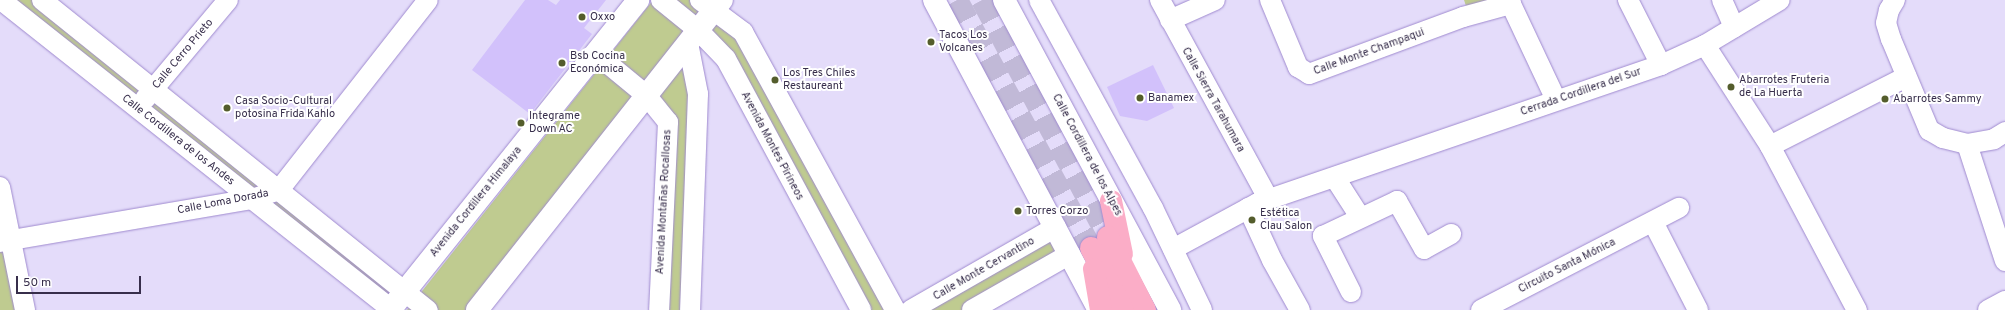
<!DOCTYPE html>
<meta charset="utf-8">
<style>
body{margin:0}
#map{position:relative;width:2005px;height:310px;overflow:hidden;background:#e4dcfa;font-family:Overpass,sans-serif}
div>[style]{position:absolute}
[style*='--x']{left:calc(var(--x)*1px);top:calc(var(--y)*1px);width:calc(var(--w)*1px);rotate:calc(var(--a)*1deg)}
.green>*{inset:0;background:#bfcb90}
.building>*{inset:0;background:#d2c1fb}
.highway-tunnel>*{height:22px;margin-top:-11px;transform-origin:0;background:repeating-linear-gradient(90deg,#c1b9d7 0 22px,transparent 0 33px)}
.roads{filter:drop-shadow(0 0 1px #9f8acf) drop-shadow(0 0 1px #9f8acf)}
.street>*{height:20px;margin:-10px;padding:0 10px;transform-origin:10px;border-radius:10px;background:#fff}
.secondary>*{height:22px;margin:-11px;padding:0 11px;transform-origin:11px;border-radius:11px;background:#fff}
.highway>*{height:22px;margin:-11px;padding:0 11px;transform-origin:11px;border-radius:11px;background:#fbadc7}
.dots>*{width:11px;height:11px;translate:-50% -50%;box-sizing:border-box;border:2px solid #fff;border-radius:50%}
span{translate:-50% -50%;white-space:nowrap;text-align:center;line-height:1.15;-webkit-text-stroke:4px #fff;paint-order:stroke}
.poi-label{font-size:11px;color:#372e4b}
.left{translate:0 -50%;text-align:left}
.street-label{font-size:11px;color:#372e4b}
.scale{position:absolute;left:16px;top:276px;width:125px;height:18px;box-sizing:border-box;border:2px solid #372e4b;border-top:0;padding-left:5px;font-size:12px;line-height:14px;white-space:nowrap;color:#372e4b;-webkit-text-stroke:3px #fff;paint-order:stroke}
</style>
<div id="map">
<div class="green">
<div style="clip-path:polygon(1px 0,42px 0,405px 292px,391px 309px)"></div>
<div style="clip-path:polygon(653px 0,716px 0,470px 310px,407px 310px)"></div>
<div style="clip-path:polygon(1464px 0,1494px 0,1467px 9px)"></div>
<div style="clip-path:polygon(714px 10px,743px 32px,895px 310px,861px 310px,698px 30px)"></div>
<div style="clip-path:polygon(688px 43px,690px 310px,659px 310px,668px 122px,646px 95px)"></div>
<div style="clip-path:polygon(0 187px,25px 310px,0 310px)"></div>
<div style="clip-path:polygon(1056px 227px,1070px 254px,972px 310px,911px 310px)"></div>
</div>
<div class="building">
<div style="clip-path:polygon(525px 0,548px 0,556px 5px,560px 0,606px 0,584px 28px,592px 34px,530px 114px,472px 70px)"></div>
<div style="clip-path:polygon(1153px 65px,1174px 108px,1147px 121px,1120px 116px,1107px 87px)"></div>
</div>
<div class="highway-tunnel">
<div style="--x:957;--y:0;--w:282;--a:61.6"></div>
<div style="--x:982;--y:0;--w:268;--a:62"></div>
</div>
<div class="roads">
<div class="street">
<div style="--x:1;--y:0;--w:499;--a:38.4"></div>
<div style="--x:42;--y:0;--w:495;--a:38.8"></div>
<div style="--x:661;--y:0;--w:48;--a:39"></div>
<div style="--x:698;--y:30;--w:40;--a:46"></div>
<div style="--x:726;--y:59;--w:285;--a:61.7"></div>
<div style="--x:700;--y:0;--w:54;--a:36.7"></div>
<div style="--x:743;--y:32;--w:317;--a:61.3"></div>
<div style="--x:1039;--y:0;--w:237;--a:61.3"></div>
<div style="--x:1153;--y:208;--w:113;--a:64.3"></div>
<div style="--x:1160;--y:0;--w:228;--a:61.4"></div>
<div style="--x:1270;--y:0;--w:73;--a:67.3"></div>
<div style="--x:1298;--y:67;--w:13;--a:32"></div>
<div style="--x:1309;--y:74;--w:164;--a:-20.3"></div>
<div style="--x:1463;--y:17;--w:50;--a:-15.2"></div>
<div style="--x:1509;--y:0;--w:110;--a:64.8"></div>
<div style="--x:1628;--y:0;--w:73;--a:63.1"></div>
<div style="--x:1722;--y:0;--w:30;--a:66"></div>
<div style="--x:1895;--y:0;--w:12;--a:121"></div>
<div style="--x:1889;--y:10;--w:13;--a:103"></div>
<div style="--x:1886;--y:23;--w:17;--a:73"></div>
<div style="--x:1891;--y:39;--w:99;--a:67.3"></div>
<div style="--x:1929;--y:130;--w:16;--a:30"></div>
<div style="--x:1943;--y:138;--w:25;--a:14"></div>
<div style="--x:1967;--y:144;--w:27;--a:-10"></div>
<div style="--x:1994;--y:139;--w:13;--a:-32"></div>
<div style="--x:1170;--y:20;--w:49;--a:-24"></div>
<div style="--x:688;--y:43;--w:52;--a:78.9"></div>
<div style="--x:698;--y:94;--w:216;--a:92.1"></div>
<div style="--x:1705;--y:45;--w:120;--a:57.2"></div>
<div style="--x:1770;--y:146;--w:186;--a:62.1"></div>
<div style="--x:595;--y:53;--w:66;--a:39.5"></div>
<div style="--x:646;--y:95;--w:35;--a:51"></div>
<div style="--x:668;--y:122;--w:188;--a:92.7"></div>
<div style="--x:145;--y:99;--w:129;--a:-50"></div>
<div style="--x:1967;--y:144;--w:123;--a:72"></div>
<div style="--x:1770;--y:146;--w:153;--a:-26.9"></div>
<div style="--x:1335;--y:178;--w:46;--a:57.3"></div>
<div style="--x:0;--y:187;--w:126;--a:78.5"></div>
<div style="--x:1248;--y:208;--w:57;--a:65.2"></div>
<div style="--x:1272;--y:260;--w:57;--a:60.8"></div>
<div style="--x:1653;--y:222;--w:99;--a:62.9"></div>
<div style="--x:0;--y:242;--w:256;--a:-9.7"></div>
<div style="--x:252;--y:199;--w:28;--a:-18"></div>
<div style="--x:279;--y:190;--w:241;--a:-51.9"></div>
<div style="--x:1173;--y:249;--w:97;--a:-28.4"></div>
<div style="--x:1258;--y:203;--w:426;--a:-18.9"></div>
<div style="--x:1661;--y:65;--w:48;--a:-24.4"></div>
<div style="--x:1705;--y:45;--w:87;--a:-31"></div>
<div style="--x:1351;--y:292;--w:63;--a:-116.6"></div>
<div style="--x:1323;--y:236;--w:82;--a:-25.3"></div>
<div style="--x:1397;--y:201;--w:55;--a:60.6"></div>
<div style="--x:1424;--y:249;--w:31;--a:-29"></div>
<div style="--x:911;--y:310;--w:167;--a:-29.8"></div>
<div style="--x:972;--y:310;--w:113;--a:-29.7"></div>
<div style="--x:1481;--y:310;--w:223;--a:-27.3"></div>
<div style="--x:1988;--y:310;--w:19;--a:-28"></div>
</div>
<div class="secondary">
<div style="--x:934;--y:0;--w:351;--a:62"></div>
<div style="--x:1004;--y:0;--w:352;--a:61.8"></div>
<div style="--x:390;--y:310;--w:397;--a:-51.3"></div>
<div style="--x:477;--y:310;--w:395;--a:-51.7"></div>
</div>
<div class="highway">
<div style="--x:1111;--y:201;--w:54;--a:78.3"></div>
<div style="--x:1108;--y:237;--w:82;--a:63.1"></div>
<div style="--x:1091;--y:248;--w:70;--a:62.7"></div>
<div style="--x:1094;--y:269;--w:42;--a:80.3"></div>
</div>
</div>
<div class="dots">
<div style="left:582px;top:17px;background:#545d2c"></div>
<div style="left:931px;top:42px;background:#545d2c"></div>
<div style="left:562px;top:63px;background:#545d2c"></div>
<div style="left:775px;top:80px;background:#545d2c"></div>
<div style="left:1731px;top:87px;background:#545d2c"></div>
<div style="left:1140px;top:98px;background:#545d2c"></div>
<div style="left:1885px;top:99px;background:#545d2c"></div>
<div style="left:227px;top:108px;background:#545d2c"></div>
<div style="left:521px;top:123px;background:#545d2c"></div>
<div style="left:1018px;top:211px;background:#545d2c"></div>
<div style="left:1252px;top:220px;background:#545d2c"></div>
</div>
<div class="poi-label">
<span class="left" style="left:590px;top:17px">Oxxo</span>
<span class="left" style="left:939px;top:42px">Tacos Los<br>Volcanes</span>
<span class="left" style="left:570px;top:63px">Bsb Cocina<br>Económica</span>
<span class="left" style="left:783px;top:80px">Los Tres Chiles<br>Restaureant</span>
<span class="left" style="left:1739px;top:87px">Abarrotes Fruteria<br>de La Huerta</span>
<span class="left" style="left:1148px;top:98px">Banamex</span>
<span class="left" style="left:1893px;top:99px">Abarrotes Sammy</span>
<span class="left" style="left:235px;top:108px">Casa Socio-Cultural<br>potosina Frida Kahlo</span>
<span class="left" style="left:529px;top:123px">Integrame<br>Down AC</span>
<span class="left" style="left:1026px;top:211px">Torres Corzo</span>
<span class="left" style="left:1260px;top:220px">Estética<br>Clau Salon</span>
</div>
<div class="street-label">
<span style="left:1369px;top:52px;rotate:-20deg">Calle Monte Champaqui</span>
<span style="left:183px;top:54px;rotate:-50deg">Calle Cerro Prieto</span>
<span style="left:1581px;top:92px;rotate:-19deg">Cerrada Cordillera del Sur</span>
<span style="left:1213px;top:100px;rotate:61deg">Calle Sierra Tarahumara</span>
<span style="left:178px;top:140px;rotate:38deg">Calle Cordillera de los Andes</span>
<span style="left:772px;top:146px;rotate:62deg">Avenida Montes Pirineos</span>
<span style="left:1087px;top:155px;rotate:62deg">Calle Cordillera de los Alpes</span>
<span style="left:223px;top:202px;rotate:-11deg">Calle Loma Dorada</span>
<span style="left:476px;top:202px;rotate:-51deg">Avenida Cordillera Himalaya</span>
<span style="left:664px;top:202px;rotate:-87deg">Avenida Montañas Rocallosas</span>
<span style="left:1567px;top:266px;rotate:-27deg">Circuito Santa Mónica</span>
<span style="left:984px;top:269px;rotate:-30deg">Calle Monte Cervantino</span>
</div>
<div class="scale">50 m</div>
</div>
